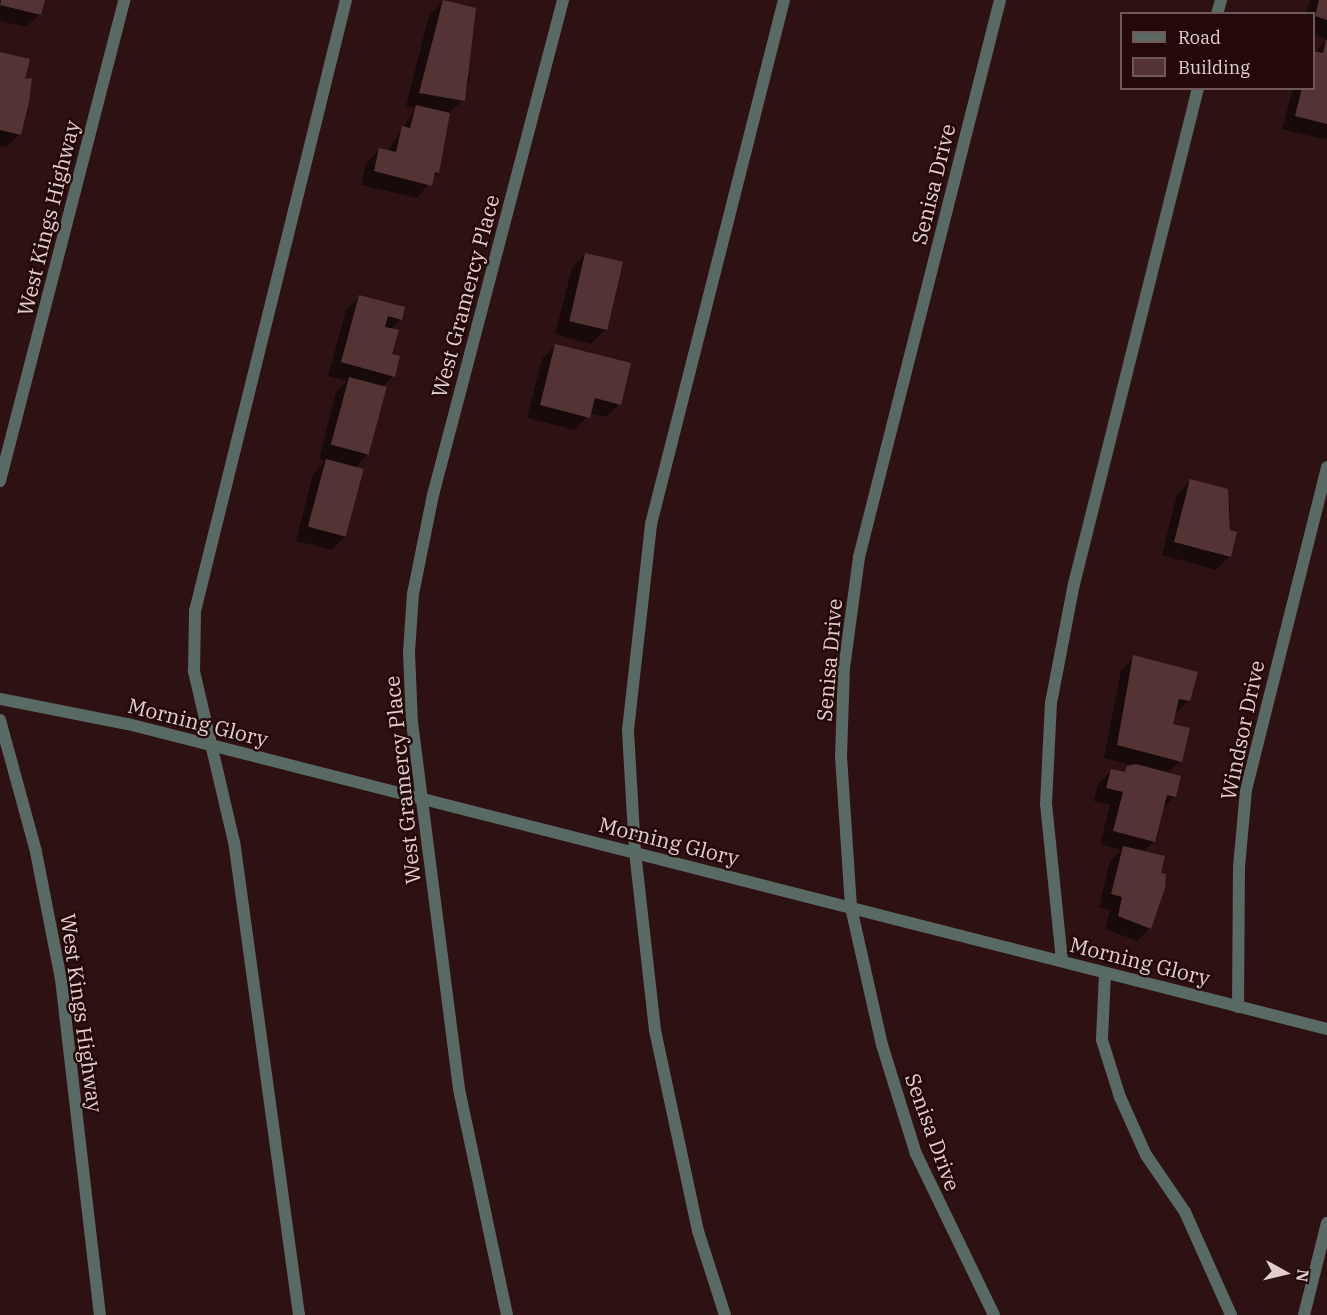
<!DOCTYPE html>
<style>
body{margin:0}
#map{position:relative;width:1327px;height:1315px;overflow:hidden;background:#2e1213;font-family:"IBM Plex Serif",serif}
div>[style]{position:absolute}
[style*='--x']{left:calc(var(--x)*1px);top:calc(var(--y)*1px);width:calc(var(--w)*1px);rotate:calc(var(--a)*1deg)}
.shadow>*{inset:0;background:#0007}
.building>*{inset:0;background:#533334;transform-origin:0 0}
.service>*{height:12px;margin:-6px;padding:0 6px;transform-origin:6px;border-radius:6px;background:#596964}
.minor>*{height:12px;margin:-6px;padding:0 6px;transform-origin:6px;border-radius:6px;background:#596964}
span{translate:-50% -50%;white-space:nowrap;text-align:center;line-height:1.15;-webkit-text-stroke:5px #24090a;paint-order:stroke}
.street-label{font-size:21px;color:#e3cece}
.legend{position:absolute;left:1120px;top:12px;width:195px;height:78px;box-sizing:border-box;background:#24090a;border:2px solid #705858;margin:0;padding:8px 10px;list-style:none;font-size:18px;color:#e3cece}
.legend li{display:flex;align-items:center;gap:12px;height:30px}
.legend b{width:30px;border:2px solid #705858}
.north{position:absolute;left:1255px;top:1243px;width:60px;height:60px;-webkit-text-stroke:4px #24090a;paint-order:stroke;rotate:98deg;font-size:16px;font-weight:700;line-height:24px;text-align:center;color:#e3cece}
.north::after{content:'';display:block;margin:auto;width:21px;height:27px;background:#e3cece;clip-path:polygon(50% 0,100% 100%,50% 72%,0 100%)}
</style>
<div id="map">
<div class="shadow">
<div style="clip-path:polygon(0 0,43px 0,40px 14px,26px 27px,0 21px)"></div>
<div style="clip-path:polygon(1310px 0,1327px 0,1327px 138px,1326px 140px,1282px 129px,1293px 88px,1314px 88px,1314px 53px,1327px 40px,1314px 34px,1314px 14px,1306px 14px)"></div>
<div style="clip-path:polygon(443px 1px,464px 74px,470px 76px,464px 100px,448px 113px,438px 172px,417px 198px,361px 185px,366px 163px,380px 150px,387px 152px,416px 108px,406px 106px,429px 15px)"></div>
<div style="clip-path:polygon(0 53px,23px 80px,20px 134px,6px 147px,0 146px)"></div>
<div style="clip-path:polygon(585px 254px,605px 330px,591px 344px,555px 334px,572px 268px)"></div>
<div style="clip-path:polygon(359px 297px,401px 319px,390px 330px,393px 376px,382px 387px,368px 454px,355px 468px,345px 536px,332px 550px,296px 541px,313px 474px,326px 461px,319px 459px,336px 392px,347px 381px,328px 376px,346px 310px)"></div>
<div style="clip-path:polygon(556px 345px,620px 404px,606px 417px,590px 413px,575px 430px,527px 418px,542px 359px)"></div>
<div style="clip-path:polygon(1191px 481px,1230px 506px,1230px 556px,1216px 570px,1162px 555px,1177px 494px)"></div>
<div style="clip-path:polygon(1134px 657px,1189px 701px,1174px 714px,1171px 725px,1180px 761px,1167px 774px,1174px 797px,1162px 809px,1154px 841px,1143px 852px,1150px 928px,1137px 941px,1105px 929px,1110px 910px,1099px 907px,1110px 861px,1121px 850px,1100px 844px,1110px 805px,1094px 801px,1098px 784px,1112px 770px,1122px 773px,1135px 766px,1104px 758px,1121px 670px)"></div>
</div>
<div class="building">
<div style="clip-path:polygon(1px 0,45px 0,41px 15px,0 5px)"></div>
<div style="clip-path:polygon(443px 0,476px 8px,465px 101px,419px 93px)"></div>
<div style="clip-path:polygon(1319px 0,1327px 0,1327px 20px,1315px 16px)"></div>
<div style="clip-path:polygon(1326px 40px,1327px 40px,1327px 124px,1295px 116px,1302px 88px,1314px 88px,1314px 51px,1323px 53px)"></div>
<div style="clip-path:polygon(0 52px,30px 59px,25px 79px,32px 78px,29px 102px,21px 135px,0 130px)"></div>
<div style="clip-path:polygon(416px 105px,450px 113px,439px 173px,435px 172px,432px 186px,374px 171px,379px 148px,396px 152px,402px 126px,410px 128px)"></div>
<div style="left:585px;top:253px;width:39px;height:70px;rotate:13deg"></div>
<div style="clip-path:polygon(359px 295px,405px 307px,402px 320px,388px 316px,385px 327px,399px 330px,392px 354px,400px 356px,395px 377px,341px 362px)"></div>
<div style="clip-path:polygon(555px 344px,631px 363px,621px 405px,595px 398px,590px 418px,540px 405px)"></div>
<div style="left:349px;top:377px;width:39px;height:70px;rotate:15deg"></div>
<div style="left:326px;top:459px;width:39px;height:70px;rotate:15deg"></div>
<div style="clip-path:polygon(1190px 479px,1228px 489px,1230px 530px,1237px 532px,1231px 557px,1174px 542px)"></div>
<div style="clip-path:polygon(1133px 655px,1198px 672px,1190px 701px,1179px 699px,1173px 724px,1190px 728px,1182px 762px,1117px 745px)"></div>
<div style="clip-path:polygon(1136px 764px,1181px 776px,1176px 797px,1167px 795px,1155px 842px,1113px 831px,1123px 792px,1106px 788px,1111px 769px,1125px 772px,1127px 766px)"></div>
<div style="clip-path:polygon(1123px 846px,1165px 856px,1161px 873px,1166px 874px,1165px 888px,1151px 929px,1118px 916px,1122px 897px,1111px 894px)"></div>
</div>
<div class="service">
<div style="--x:1217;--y:14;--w:15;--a:-74"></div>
<div style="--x:1062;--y:961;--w:158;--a:-95.8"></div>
<div style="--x:1046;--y:804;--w:101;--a:-87.2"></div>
<div style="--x:1051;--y:703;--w:121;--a:-79.1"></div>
<div style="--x:1074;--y:584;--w:511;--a:-75.96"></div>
<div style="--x:1105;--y:973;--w:67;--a:92.6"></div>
<div style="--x:1102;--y:1040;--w:60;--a:72.5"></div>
<div style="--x:1120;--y:1097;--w:64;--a:65.9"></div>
<div style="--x:1146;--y:1155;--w:69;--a:55.6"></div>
<div style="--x:1185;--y:1212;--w:113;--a:65.9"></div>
<div style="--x:299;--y:1315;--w:477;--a:-97.8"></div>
<div style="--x:234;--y:842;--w:176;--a:-103.2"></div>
<div style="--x:194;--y:671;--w:60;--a:-89"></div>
<div style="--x:195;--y:611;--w:629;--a:-76.12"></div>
<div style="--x:725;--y:1315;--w:88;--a:-107.8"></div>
<div style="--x:698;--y:1231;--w:206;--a:-102.1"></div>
<div style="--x:655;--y:1030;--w:179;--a:-96.4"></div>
<div style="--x:635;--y:852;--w:122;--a:-93.3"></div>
<div style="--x:628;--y:730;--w:207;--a:-83.6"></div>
<div style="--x:651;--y:524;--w:541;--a:-75.76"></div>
<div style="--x:1304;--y:1315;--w:95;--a:-76"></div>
</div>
<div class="minor">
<div style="--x:0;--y:481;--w:497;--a:-75.5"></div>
<div style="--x:0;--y:699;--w:130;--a:11.1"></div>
<div style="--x:128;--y:724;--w:1237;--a:14.27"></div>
<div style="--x:0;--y:720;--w:137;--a:74.7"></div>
<div style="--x:36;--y:852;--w:129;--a:78.9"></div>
<div style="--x:61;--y:979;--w:338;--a:83.4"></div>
<div style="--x:1238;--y:1007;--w:140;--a:-89.6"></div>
<div style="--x:1239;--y:867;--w:77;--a:-84.8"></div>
<div style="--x:1246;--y:790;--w:333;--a:-75.9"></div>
<div style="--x:507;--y:1315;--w:231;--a:-102"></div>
<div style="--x:459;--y:1089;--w:368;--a:-97.3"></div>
<div style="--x:412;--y:724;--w:72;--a:-92.4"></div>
<div style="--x:409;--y:652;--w:58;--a:-86.1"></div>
<div style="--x:413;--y:594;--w:101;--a:-78.6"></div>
<div style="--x:433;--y:495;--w:512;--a:-75.28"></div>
<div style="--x:994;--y:1315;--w:179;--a:-115.8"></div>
<div style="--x:916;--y:1154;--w:114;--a:-107.3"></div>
<div style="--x:882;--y:1045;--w:141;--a:-102.7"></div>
<div style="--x:851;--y:907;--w:150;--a:-93.8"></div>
<div style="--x:841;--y:757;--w:89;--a:-88.1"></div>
<div style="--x:844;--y:668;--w:112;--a:-82.3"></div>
<div style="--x:859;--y:557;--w:575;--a:-75.79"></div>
</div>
<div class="street-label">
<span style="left:933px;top:184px;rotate:-76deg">Senisa Drive</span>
<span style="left:48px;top:218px;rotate:-76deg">West Kings Highway</span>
<span style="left:465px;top:296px;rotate:-75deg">West Gramercy Place</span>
<span style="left:829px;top:660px;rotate:-85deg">Senisa Drive</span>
<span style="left:198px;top:722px;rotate:14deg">Morning Glory</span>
<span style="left:1242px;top:730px;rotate:-78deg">Windsor Drive</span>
<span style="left:402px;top:780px;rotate:-96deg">West Gramercy Place</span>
<span style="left:669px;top:841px;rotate:14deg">Morning Glory</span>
<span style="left:1140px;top:961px;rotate:14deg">Morning Glory</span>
<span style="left:82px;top:1013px;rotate:82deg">West Kings Highway</span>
<span style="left:933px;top:1132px;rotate:70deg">Senisa Drive</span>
</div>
<ul class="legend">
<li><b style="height:8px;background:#596964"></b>Road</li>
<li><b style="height:16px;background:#533334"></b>Building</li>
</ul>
<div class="north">N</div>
</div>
